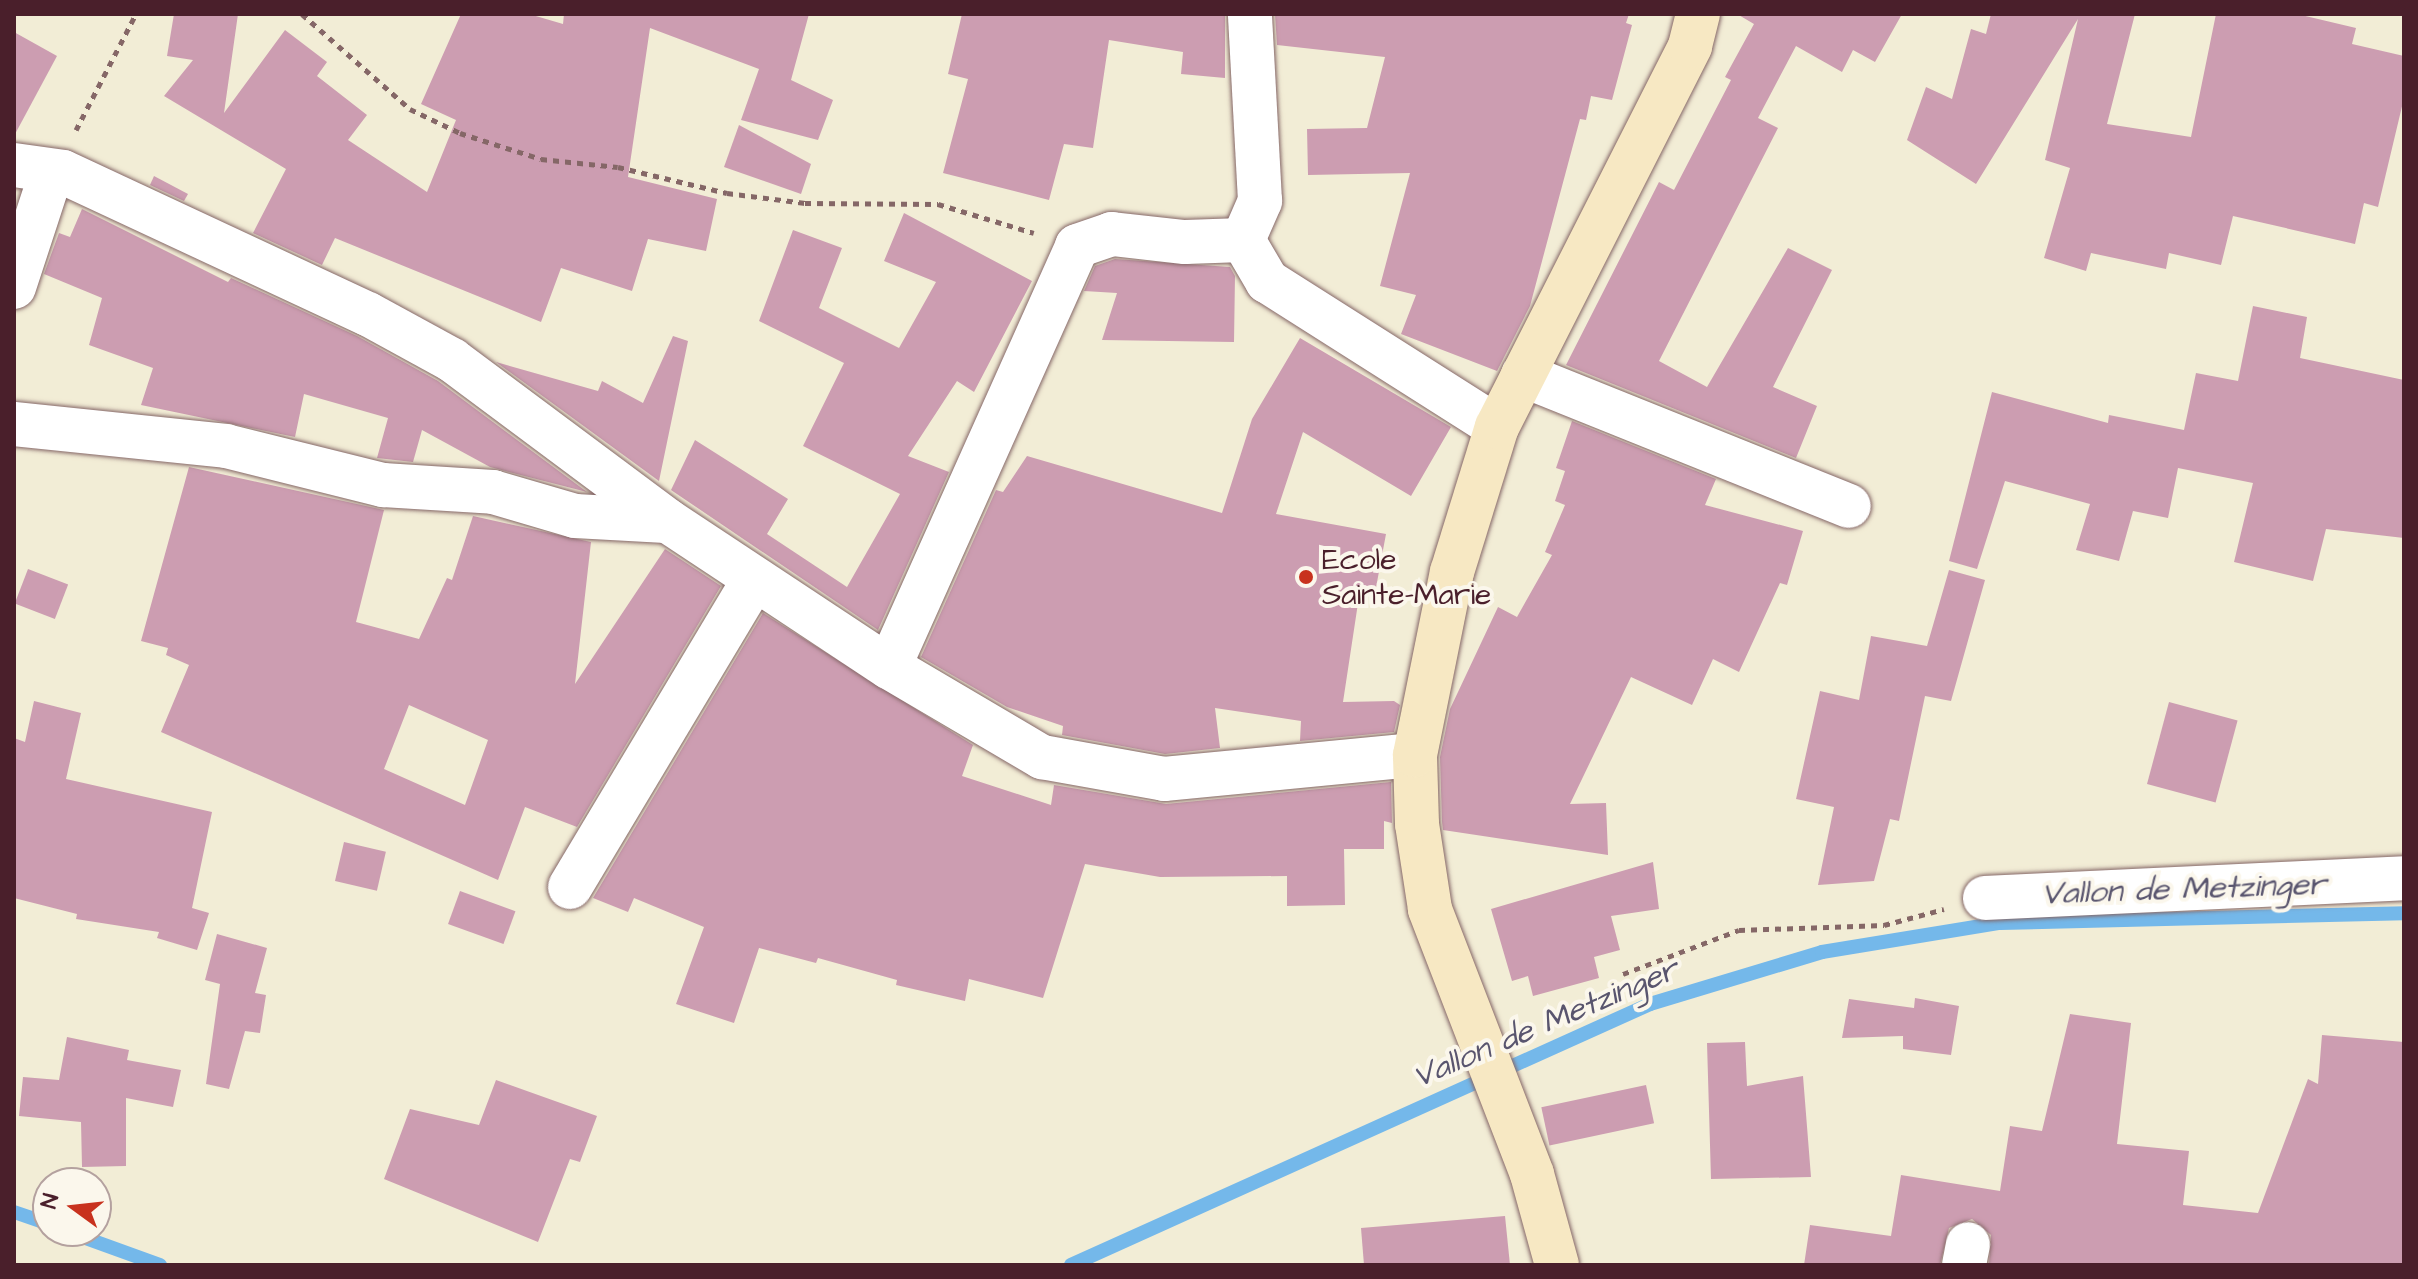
<!DOCTYPE html>
<style>
body{margin:0}
#map{position:relative;width:2418px;height:1279px;overflow:hidden;background:#f2edd6;font-family:"Architects Daughter",sans-serif}
div>[style]{position:absolute}
[style*='--x']{left:calc(var(--x)*1px);top:calc(var(--y)*1px);width:calc(var(--w)*1px);rotate:calc(var(--a)*1deg)}
.stream>*{height:14px;margin:-7px;padding:0 7px;transform-origin:7px;border-radius:7px;background:#74b8ea}
.building>*{inset:0;background:#cc9db1;transform-origin:0 0}
.path>*{height:5px;margin-top:-2.5px;transform-origin:0;background:repeating-linear-gradient(90deg,#856767 0 6px,transparent 0 12px)}
.roads{filter:drop-shadow(0 0 2px #856767) drop-shadow(0 0 2px #856767)}
.street>*{height:44px;margin:-22px;padding:0 22px;transform-origin:22px;border-radius:22px;background:#fff}
.secondary>*{height:44px;margin:-22px;padding:0 22px;transform-origin:22px;border-radius:22px;background:#f7e8c3}
.dots>*{width:22px;height:22px;translate:-50% -50%;box-sizing:border-box;border:4px solid #fbf7ec;border-radius:50%}
span{translate:-50% -50%;white-space:nowrap;text-align:center;line-height:1.15;-webkit-text-stroke:8px #fbf7ec;paint-order:stroke}
.poi-label{font-size:30px;color:#4a1f2b}
.left{translate:0 -50%;text-align:left}
.water-label{font-size:32px;color:#59556e;font-style:italic}
.frame{position:absolute;inset:0;border:16px solid #4a1f2b;pointer-events:none}
.north{position:absolute;left:32px;top:1167px;width:80px;height:80px;box-sizing:border-box;background:#fbf7ec;border:2px solid #b4a19f;border-radius:50%;rotate:285deg;font-size:22px;font-weight:700;line-height:32px;text-align:center;color:#4a1f2b}
.north::after{content:'';display:block;margin:auto;width:28px;height:36px;background:#c8321e;clip-path:polygon(50% 0,100% 100%,50% 72%,0 100%)}
</style>
<div id="map">
<div class="stream">
<div style="--x:14;--y:1212;--w:36;--a:19"></div>
<div style="--x:66;--y:1231;--w:100;--a:19.9"></div>
<div style="--x:1071;--y:1265;--w:635;--a:-24.26"></div>
<div style="--x:1650;--y:1004;--w:180;--a:-16.8"></div>
<div style="--x:1822;--y:952;--w:180;--a:-9.3"></div>
<div style="--x:2000;--y:923;--w:404;--a:-1.4"></div>
</div>
<div class="building">
<div style="clip-path:polygon(174px 14px,238px 14px,224px 113px,285px 30px,327px 62px,317px 76px,367px 115px,348px 140px,427px 192px,456px 120px,421px 104px,461px 14px,529px 14px,563px 24px,564px 14px,809px 14px,791px 80px,833px 100px,818px 140px,741px 120px,759px 69px,650px 28px,628px 177px,717px 199px,706px 251px,648px 239px,632px 291px,561px 268px,541px 322px,335px 238px,322px 265px,253px 233px,286px 169px,164px 96px,193px 60px,167px 56px)"></div>
<div style="clip-path:polygon(962px 14px,1225px 14px,1225px 78px,1181px 74px,1183px 52px,1109px 40px,1093px 148px,1064px 144px,1049px 200px,943px 173px,968px 79px,948px 74px)"></div>
<div style="clip-path:polygon(1275px 14px,1629px 14px,1626px 23px,1632px 25px,1612px 100px,1591px 96px,1586px 120px,1580px 119px,1530px 306px,1497px 371px,1401px 334px,1416px 295px,1380px 286px,1410px 173px,1308px 175px,1307px 129px,1367px 128px,1385px 57px,1277px 45px)"></div>
<div style="clip-path:polygon(1737px 14px,1902px 14px,1875px 62px,1853px 50px,1842px 72px,1796px 46px,1758px 118px,1778px 128px,1659px 361px,1707px 387px,1788px 248px,1832px 270px,1773px 387px,1817px 406px,1796px 458px,1566px 365px,1659px 182px,1674px 190px,1731px 80px,1725px 77px,1754px 24px)"></div>
<div style="clip-path:polygon(1991px 14px,2135px 14px,2107px 124px,2191px 137px,2216px 14px,2297px 14px,2356px 28px,2352px 44px,2404px 56px,2404px 98px,2378px 207px,2364px 203px,2355px 244px,2233px 216px,2221px 265px,2169px 253px,2166px 269px,2091px 253px,2086px 271px,2044px 258px,2070px 168px,2045px 160px,2078px 19px,1976px 184px,1907px 140px,1926px 87px,1952px 99px,1971px 29px,1986px 34px)"></div>
<div style="clip-path:polygon(14px 32px,57px 56px,14px 136px)"></div>
<div style="clip-path:polygon(739px 125px,811px 164px,801px 194px,724px 167px)"></div>
<div style="clip-path:polygon(154px 176px,188px 194px,184px 201px,150px 185px)"></div>
<div style="clip-path:polygon(82px 209px,228px 282px,231px 278px,357px 336px,438px 381px,587px 492px,490px 467px,422px 430px,413px 462px,377px 458px,388px 418px,304px 394px,295px 437px,141px 405px,153px 368px,89px 345px,102px 298px,44px 274px,59px 233px,70px 237px)"></div>
<div style="clip-path:polygon(904px 213px,1032px 281px,974px 392px,957px 381px,908px 456px,949px 472px,878px 630px,671px 490px,695px 440px,788px 499px,767px 534px,847px 587px,900px 494px,803px 446px,844px 363px,759px 321px,793px 230px,842px 248px,819px 308px,899px 348px,936px 282px,884px 261px)"></div>
<div style="clip-path:polygon(1115px 259px,1230px 267px,1235px 276px,1234px 342px,1102px 340px,1117px 293px,1084px 291px,1095px 266px)"></div>
<div style="clip-path:polygon(2253px 306px,2307px 317px,2300px 358px,2404px 380px,2404px 538px,2326px 529px,2313px 581px,2234px 562px,2253px 483px,2178px 468px,2168px 518px,2133px 511px,2119px 561px,2076px 550px,2090px 504px,2005px 481px,1977px 569px,1949px 561px,1992px 392px,2108px 423px,2109px 415px,2184px 430px,2196px 373px,2238px 381px)"></div>
<div style="clip-path:polygon(673px 336px,688px 341px,659px 481px,496px 362px,598px 391px,602px 381px,643px 403px)"></div>
<div style="clip-path:polygon(1300px 338px,1451px 427px,1411px 496px,1303px 432px,1276px 514px,1386px 534px,1375px 593px,1360px 590px,1343px 702px,1394px 701px,1400px 705px,1394px 732px,1300px 741px,1301px 721px,1215px 708px,1220px 748px,1165px 754px,1062px 735px,1063px 726px,1007px 707px,921px 657px,996px 490px,1003px 492px,1027px 456px,1222px 513px,1252px 419px)"></div>
<div style="clip-path:polygon(1572px 421px,1716px 479px,1705px 505px,1803px 531px,1787px 585px,1780px 583px,1739px 672px,1713px 659px,1692px 705px,1631px 677px,1570px 804px,1606px 803px,1608px 855px,1443px 830px,1442px 822px,1440px 757px,1450px 709px,1498px 607px,1517px 617px,1552px 555px,1545px 552px,1565px 505px,1555px 501px,1565px 471px,1556px 468px)"></div>
<div style="clip-path:polygon(evenodd,189px 467px,384px 510px,356px 622px,419px 639px,447px 578px,452px 580px,473px 516px,591px 542px,575px 684px,665px 549px,721px 586px,577px 827px,525px 807px,498px 880px,161px 732px,189px 665px,166px 655px,168px 648px,141px 641px,189px 467px,409px 705px,488px 740px,465px 805px,384px 769px,409px 705px)"></div>
<div style="left:28px;top:569px;width:43px;height:37px;rotate:21deg"></div>
<div style="clip-path:polygon(1949px 570px,1985px 580px,1951px 701px,1925px 696px,1899px 821px,1890px 819px,1874px 881px,1818px 885px,1834px 807px,1796px 799px,1820px 691px,1859px 700px,1871px 636px,1927px 646px)"></div>
<div style="clip-path:polygon(763px 613px,973px 745px,962px 776px,1051px 805px,1054px 785px,1166px 804px,1391px 782px,1392px 823px,1384px 821px,1384px 849px,1344px 849px,1345px 905px,1287px 906px,1287px 876px,1160px 877px,1085px 864px,1043px 998px,969px 979px,965px 1001px,896px 985px,897px 980px,818px 958px,816px 963px,759px 948px,734px 1023px,676px 1004px,704px 927px,634px 898px,628px 912px,593px 898px)"></div>
<div style="clip-path:polygon(34px 701px,81px 713px,66px 779px,212px 812px,192px 908px,209px 913px,197px 950px,157px 938px,159px 932px,76px 919px,77px 914px,14px 898px,14px 738px,25px 742px)"></div>
<div style="left:2169px;top:702px;width:71px;height:85px;rotate:15deg"></div>
<div style="left:344px;top:842px;width:43px;height:40px;rotate:13deg"></div>
<div style="clip-path:polygon(1653px 862px,1659px 909px,1611px 916px,1620px 950px,1594px 957px,1599px 978px,1533px 996px,1528px 976px,1512px 981px,1491px 909px)"></div>
<div style="left:460px;top:891px;width:59px;height:35px;rotate:20deg"></div>
<div style="clip-path:polygon(217px 934px,267px 948px,255px 993px,266px 995px,260px 1033px,245px 1031px,229px 1089px,206px 1084px,220px 984px,205px 980px)"></div>
<div style="clip-path:polygon(1915px 998px,1959px 1006px,1951px 1055px,1903px 1049px,1903px 1036px,1842px 1038px,1849px 999px,1914px 1008px)"></div>
<div style="clip-path:polygon(2070px 1014px,2131px 1023px,2117px 1144px,2189px 1151px,2183px 1205px,2258px 1213px,2308px 1079px,2318px 1084px,2322px 1035px,2404px 1042px,2404px 1265px,1989px 1265px,1991px 1235px,1972px 1219px,1949px 1228px,1940px 1265px,1804px 1265px,1810px 1225px,1891px 1236px,1901px 1175px,2000px 1191px,2010px 1126px,2042px 1131px)"></div>
<div style="clip-path:polygon(67px 1037px,129px 1050px,127px 1060px,181px 1070px,173px 1107px,126px 1098px,126px 1166px,82px 1167px,81px 1122px,19px 1116px,23px 1077px,59px 1080px)"></div>
<div style="clip-path:polygon(1745px 1042px,1747px 1086px,1803px 1076px,1811px 1177px,1711px 1179px,1707px 1043px)"></div>
<div style="clip-path:polygon(496px 1080px,597px 1116px,580px 1162px,570px 1159px,538px 1242px,384px 1179px,410px 1109px,479px 1125px)"></div>
<div style="left:1646px;top:1085px;width:39px;height:107px;rotate:78deg"></div>
<div style="clip-path:polygon(1505px 1216px,1510px 1265px,1364px 1265px,1361px 1228px)"></div>
</div>
<div class="path">
<div style="--x:302;--y:14;--w:144;--a:41.3"></div>
<div style="--x:410;--y:109;--w:55;--a:25.6"></div>
<div style="--x:460;--y:133;--w:85;--a:17.8"></div>
<div style="--x:541;--y:159;--w:77;--a:5.9"></div>
<div style="--x:618;--y:167;--w:112;--a:13.4"></div>
<div style="--x:727;--y:193;--w:79;--a:7.3"></div>
<div style="--x:805;--y:203;--w:133;--a:0.4"></div>
<div style="--x:938;--y:204;--w:100;--a:16.8"></div>
<div style="--x:76;--y:130;--w:131;--a:-62.7"></div>
<div style="--x:1623;--y:974;--w:124;--a:-20.8"></div>
<div style="--x:1739;--y:930;--w:145;--a:-2"></div>
<div style="--x:1884;--y:925;--w:62;--a:-14.9"></div>
</div>
<div class="roads">
<div class="street">
<div style="--x:14;--y:165;--w:49;--a:8.1"></div>
<div style="--x:63;--y:172;--w:336;--a:25"></div>
<div style="--x:368;--y:314;--w:96;--a:28.7"></div>
<div style="--x:452;--y:360;--w:269;--a:36.7"></div>
<div style="--x:668;--y:521;--w:265;--a:33.5"></div>
<div style="--x:889;--y:667;--w:178;--a:30.5"></div>
<div style="--x:1042;--y:757;--w:124;--a:10.2"></div>
<div style="--x:1164;--y:779;--w:252;--a:-5.5"></div>
<div style="--x:1243;--y:240;--w:48;--a:59.7"></div>
<div style="--x:1267;--y:281;--w:272;--a:32.4"></div>
<div style="--x:1243;--y:240;--w:43;--a:-66.4"></div>
<div style="--x:1260;--y:201;--w:187;--a:-93.1"></div>
<div style="--x:14;--y:287;--w:122;--a:-71.9"></div>
<div style="--x:1523;--y:375;--w:351;--a:21.9"></div>
<div style="--x:14;--y:424;--w:213;--a:5.9"></div>
<div style="--x:226;--y:446;--w:162;--a:14"></div>
<div style="--x:383;--y:485;--w:110;--a:3.6"></div>
<div style="--x:493;--y:492;--w:85;--a:16.3"></div>
<div style="--x:575;--y:516;--w:91;--a:3.1"></div>
<div style="--x:889;--y:667;--w:461;--a:-65.9"></div>
<div style="--x:1077;--y:246;--w:37;--a:-19"></div>
<div style="--x:1112;--y:234;--w:73;--a:6.3"></div>
<div style="--x:1185;--y:242;--w:58;--a:-2"></div>
<div style="--x:570;--y:887;--w:359;--a:-59.1"></div>
<div style="--x:1985;--y:898;--w:419;--a:-2.7"></div>
<div style="--x:1964;--y:1265;--w:21;--a:-79"></div>
</div>
<div class="secondary">
<div style="--x:1557;--y:1265;--w:94;--a:-105.4"></div>
<div style="--x:1532;--y:1174;--w:284;--a:-111.1"></div>
<div style="--x:1430;--y:909;--w:86;--a:-98.7"></div>
<div style="--x:1417;--y:824;--w:69;--a:-91.7"></div>
<div style="--x:1415;--y:755;--w:187;--a:-78.6"></div>
<div style="--x:1452;--y:572;--w:152;--a:-72.8"></div>
<div style="--x:1497;--y:427;--w:427;--a:-63.1"></div>
<div style="--x:1690;--y:46;--w:33;--a:-76"></div>
</div>
</div>
<div class="dots">
<div style="left:1306px;top:577px;background:#c8321e"></div>
</div>
<div class="poi-label">
<span class="left" style="left:1322px;top:577px">Ecole<br>Sainte-Marie</span>
</div>
<div class="water-label">
<span style="left:2184px;top:890px;rotate:-2deg">Vallon de Metzinger</span>
<span style="left:1546px;top:1024px;rotate:-23deg">Vallon de Metzinger</span>
</div>
<div class="frame"></div>
<div class="north">N</div>
</div>
